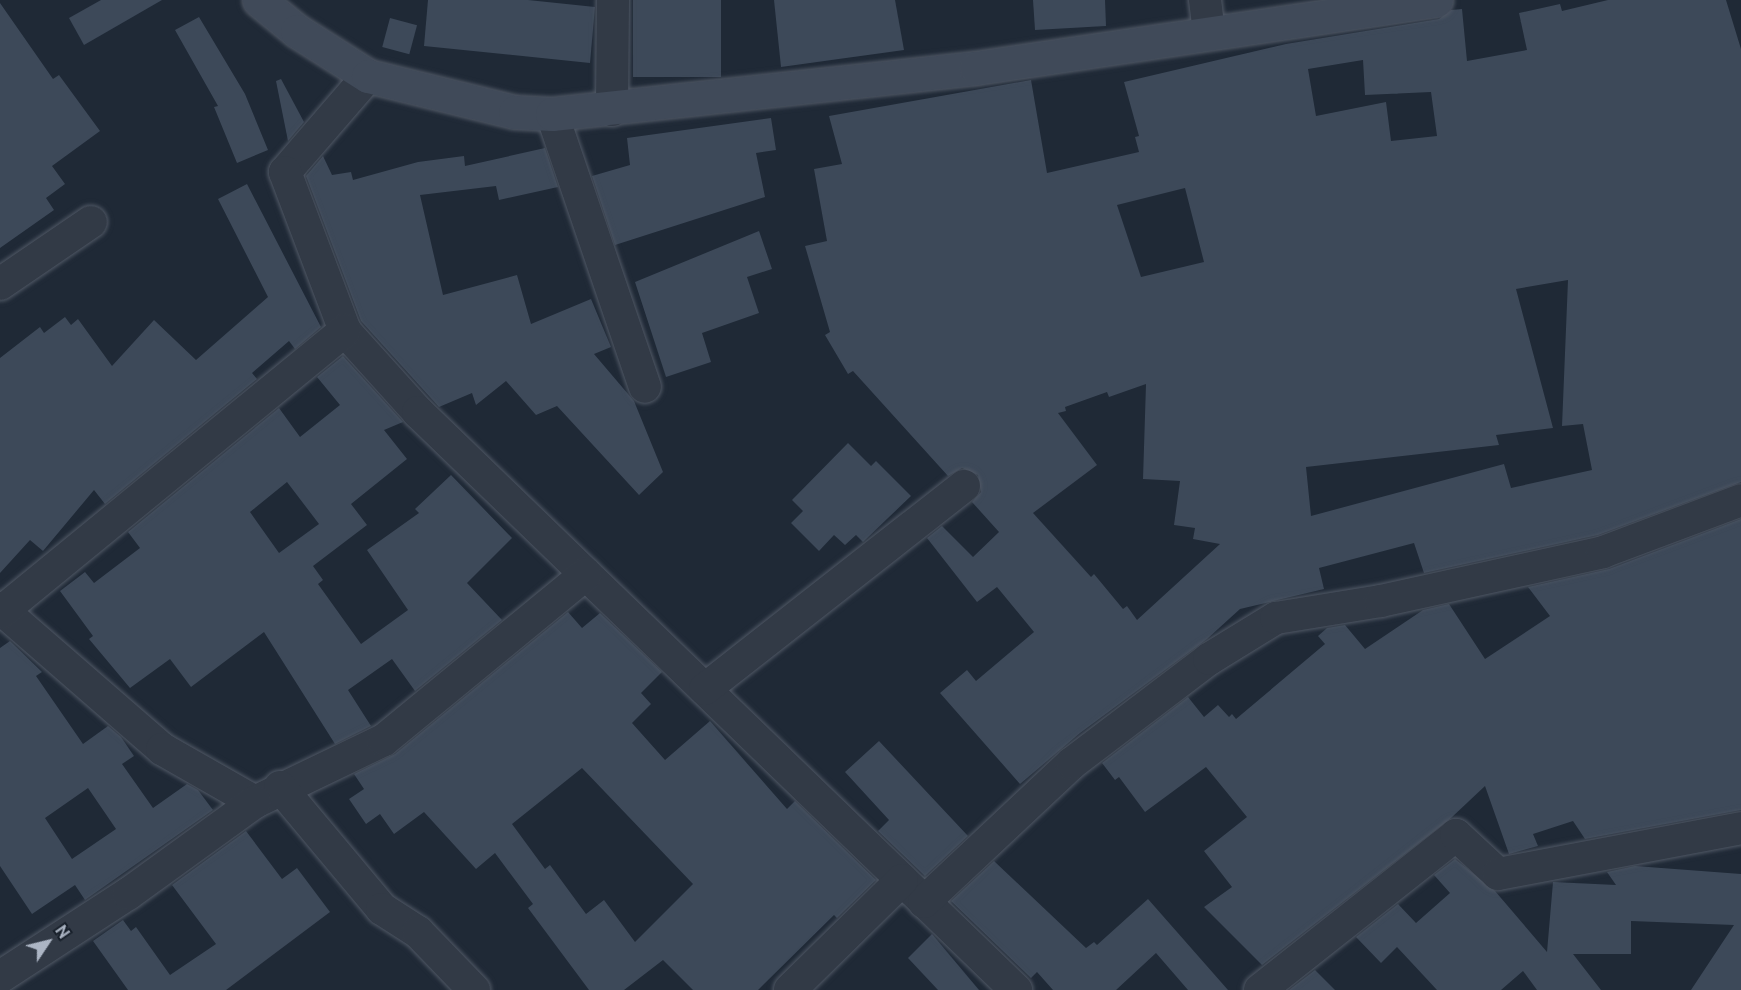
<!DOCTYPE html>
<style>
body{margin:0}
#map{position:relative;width:1741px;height:990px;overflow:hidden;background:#1f2936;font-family:Ubuntu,sans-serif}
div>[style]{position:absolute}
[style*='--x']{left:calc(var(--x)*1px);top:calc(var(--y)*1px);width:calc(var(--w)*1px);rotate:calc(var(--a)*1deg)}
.building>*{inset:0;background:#3d4959;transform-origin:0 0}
.roads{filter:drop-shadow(0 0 2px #505865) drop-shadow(0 0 2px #505865)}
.street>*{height:32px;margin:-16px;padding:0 16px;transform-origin:16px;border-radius:16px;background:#323a46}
.secondary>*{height:33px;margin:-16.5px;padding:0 16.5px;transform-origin:16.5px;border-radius:16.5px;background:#404a59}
span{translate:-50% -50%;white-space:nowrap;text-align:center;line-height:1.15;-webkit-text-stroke:6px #18202b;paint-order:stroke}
.north{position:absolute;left:18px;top:912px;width:60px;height:60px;-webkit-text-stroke:4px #18202b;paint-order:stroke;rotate:55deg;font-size:16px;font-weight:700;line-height:24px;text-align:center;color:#acb5c4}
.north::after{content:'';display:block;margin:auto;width:21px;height:27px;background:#acb5c4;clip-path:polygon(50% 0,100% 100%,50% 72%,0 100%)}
</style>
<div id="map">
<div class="building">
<div style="clip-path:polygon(101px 0,162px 0,84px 45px,69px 18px)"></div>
<div style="clip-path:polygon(428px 0,528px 0,595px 7px,590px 63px,424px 46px)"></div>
<div style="left:633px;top:0;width:88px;height:77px"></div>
<div style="clip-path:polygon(774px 0,895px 0,904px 50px,781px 67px)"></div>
<div style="clip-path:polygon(1033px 0,1105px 0,1106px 26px,1035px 30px)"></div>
<div style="clip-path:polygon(evenodd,1608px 0,1726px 0,1741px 49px,1741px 482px,1598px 535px,1424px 573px,1414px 543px,1319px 568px,1324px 589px,1240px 609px,1207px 639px,1080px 733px,1020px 784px,940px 693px,967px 670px,976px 681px,1034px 632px,997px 587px,977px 602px,927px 538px,942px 526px,973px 557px,999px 532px,972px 502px,981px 492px,978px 475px,962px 468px,948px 476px,853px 371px,848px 374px,825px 335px,830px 332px,805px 246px,827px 241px,814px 169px,842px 164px,829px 116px,1031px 80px,1047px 173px,1139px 152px,1135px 137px,1139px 136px,1124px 82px,1286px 44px,1439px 19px,1451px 10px,1462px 9px,1467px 61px,1527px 50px,1519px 13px,1560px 4px,1562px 11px,1608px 0,1363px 60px,1365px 95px,1431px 92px,1437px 136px,1391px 141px,1386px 102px,1316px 116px,1308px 69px,1363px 60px,1608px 0,1185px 188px,1204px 262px,1141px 277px,1117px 205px,1185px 188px,1608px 0,1568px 280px,1562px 426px,1583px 424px,1592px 470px,1511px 488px,1504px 464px,1311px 516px,1306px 467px,1499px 445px,1496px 435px,1553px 428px,1516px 289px,1568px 280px,1608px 0,1146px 384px,1143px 479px,1180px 481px,1174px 525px,1195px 528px,1193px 539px,1220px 544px,1137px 620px,1127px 606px,1123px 609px,1094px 574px,1091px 577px,1033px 513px,1097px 465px,1058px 413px,1066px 411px,1065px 407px,1107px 392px,1109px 397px,1146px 384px)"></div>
<div style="clip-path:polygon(0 3px,53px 79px,59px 75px,100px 131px,52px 166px,65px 184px,46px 198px,54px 210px,0 248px)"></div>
<div style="clip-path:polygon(199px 17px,245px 94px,268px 150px,237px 163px,214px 107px,218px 106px,175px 30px)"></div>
<div style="left:390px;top:18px;width:28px;height:30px;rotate:15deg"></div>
<div style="clip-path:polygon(281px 79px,304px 122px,288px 141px,276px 81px)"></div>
<div style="clip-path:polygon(771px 118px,776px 150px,756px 153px,765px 197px,615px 245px,592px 176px,630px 165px,627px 138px)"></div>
<div style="clip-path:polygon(545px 148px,558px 187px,499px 200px,496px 186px,420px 195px,443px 295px,517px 275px,531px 324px,591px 299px,611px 347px,594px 354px,634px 401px,663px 472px,639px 495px,557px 406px,536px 415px,506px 381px,476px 405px,472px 393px,439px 407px,361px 321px,306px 176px,323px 156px,332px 175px,351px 172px,353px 180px,418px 162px,464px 156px,465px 166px)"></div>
<div style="clip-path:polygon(247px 184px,321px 327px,295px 349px,289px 341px,252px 373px,257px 379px,105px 504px,94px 490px,43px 551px,30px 540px,0 573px,0 358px,40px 327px,44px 333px,65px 317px,71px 325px,78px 319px,112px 366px,154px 320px,196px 360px,268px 297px,218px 199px)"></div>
<div style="clip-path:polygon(759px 231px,772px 269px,747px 277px,759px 313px,702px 333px,711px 362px,666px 377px,635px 282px)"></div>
<div style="clip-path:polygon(evenodd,343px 356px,403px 422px,384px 430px,407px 459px,351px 504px,367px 525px,313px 566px,323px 580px,318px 584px,361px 644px,408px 610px,367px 550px,419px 513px,415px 509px,451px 475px,512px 538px,467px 583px,502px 620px,415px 691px,392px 659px,348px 690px,371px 726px,335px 744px,264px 632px,191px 687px,170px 659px,130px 688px,89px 639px,93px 636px,60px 591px,85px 572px,94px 583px,140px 548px,128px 532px,279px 408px,300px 437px,340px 405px,317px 377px,343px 356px,287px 482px,319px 524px,279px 553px,250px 512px,287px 482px)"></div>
<div style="clip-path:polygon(848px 443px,871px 466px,876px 461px,911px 496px,863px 542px,856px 535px,845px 545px,834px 535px,819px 551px,791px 523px,803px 511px,792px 500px)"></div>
<div style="clip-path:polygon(1741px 519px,1741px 810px,1585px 839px,1573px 821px,1533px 834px,1538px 846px,1509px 854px,1485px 786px,1451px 818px,1262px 965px,1204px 907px,1232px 887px,1204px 851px,1247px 817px,1206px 767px,1145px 812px,1119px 777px,1115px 780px,1102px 763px,1188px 697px,1204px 717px,1218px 705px,1229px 717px,1232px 714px,1236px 719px,1325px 644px,1318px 636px,1327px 628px,1345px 625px,1365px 649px,1423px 610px,1449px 604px,1485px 659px,1550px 616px,1528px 587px,1609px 569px)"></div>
<div style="clip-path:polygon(evenodd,568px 612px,582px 628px,600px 613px,662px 672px,641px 693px,651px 704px,632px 723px,665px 760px,710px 721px,787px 809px,795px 801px,876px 880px,837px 918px,834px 915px,758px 990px,693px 990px,663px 960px,624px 990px,589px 990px,528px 908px,533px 904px,495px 853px,476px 869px,424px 812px,394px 834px,380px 814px,366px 824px,349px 799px,364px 789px,354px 774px,395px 754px,568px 612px,582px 768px,693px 884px,635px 942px,604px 900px,586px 914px,550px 865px,545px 869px,512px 824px,582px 768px)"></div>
<div style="clip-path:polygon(evenodd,10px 641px,42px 672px,36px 676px,83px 744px,108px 726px,121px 737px,134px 756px,122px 764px,153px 808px,187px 784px,198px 790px,213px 810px,85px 900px,75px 885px,32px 914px,0 866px,0 648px,10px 641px,88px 788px,116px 829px,72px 859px,45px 818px,88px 788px)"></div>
<div style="clip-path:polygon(879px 741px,968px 836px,925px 876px,878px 831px,889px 820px,845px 772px)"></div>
<div style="clip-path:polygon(246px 831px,282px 879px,297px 868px,330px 912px,226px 990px,128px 990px,93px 941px,123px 920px,131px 931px,136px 927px,170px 975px,216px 944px,172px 885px)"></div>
<div style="clip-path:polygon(1455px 859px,1495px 891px,1547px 952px,1553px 882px,1616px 885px,1607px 872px,1635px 866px,1741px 874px,1741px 990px,1691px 990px,1734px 925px,1631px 921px,1631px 954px,1573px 954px,1601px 990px,1537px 990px,1523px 971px,1501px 990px,1437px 990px,1397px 947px,1381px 963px,1356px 937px,1398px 904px,1416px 923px,1450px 893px,1434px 875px)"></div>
<div style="clip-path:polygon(994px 861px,1086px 948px,1094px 942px,1097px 945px,1148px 899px,1228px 990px,1188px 990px,1156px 953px,1116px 990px,1053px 990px,1037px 972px,1031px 978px,951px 901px)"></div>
<div style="clip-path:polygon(932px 934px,979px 990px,938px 990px,908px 958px)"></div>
<div style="clip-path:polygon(1315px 970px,1335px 990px,1289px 990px)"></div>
</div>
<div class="roads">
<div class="street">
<div style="--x:1205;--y:0;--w:32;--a:83"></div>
<div style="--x:368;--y:76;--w:127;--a:130.8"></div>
<div style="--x:285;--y:172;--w:170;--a:69.3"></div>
<div style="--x:345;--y:331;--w:109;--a:48"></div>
<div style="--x:418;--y:412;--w:832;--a:44.03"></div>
<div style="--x:612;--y:110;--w:110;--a:-89.5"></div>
<div style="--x:552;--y:114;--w:288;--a:71.2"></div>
<div style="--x:0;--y:284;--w:110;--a:-34.3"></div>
<div style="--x:0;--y:608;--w:215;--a:41"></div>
<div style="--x:162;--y:749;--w:107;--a:29.7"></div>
<div style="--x:255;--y:802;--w:143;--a:-25.7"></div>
<div style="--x:384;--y:740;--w:261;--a:-39.4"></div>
<div style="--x:0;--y:613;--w:446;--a:-39.3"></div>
<div style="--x:705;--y:689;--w:329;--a:-38.1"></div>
<div style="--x:280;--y:787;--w:159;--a:50.1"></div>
<div style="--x:382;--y:909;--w:43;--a:32.6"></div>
<div style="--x:418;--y:932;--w:81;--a:46"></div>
<div style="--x:924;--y:902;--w:203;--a:-43.2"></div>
<div style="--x:1072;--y:763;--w:172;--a:-37.2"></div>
<div style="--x:1209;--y:659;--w:79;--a:-31.5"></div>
<div style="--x:1276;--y:618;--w:106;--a:-9.2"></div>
<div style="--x:1381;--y:601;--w:227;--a:-12.4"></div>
<div style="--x:1603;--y:552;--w:147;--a:-20.6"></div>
<div style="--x:0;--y:977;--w:153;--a:-33"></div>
<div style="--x:128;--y:894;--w:157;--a:-35.9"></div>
<div style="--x:790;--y:990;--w:157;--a:-44.5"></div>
<div style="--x:1260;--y:990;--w:250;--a:-38.3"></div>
<div style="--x:1456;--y:835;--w:57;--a:42.9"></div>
<div style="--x:1498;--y:874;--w:247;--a:-10.7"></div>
</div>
<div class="secondary">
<div style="--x:259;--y:0;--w:49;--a:39.2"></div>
<div style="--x:297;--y:31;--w:84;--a:32.4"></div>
<div style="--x:368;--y:76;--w:151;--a:13.8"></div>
<div style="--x:515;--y:112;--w:37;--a:3"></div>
<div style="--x:552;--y:114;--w:426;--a:-6.2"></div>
<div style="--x:976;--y:68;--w:465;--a:-8.4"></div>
</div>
</div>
<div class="north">N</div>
</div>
